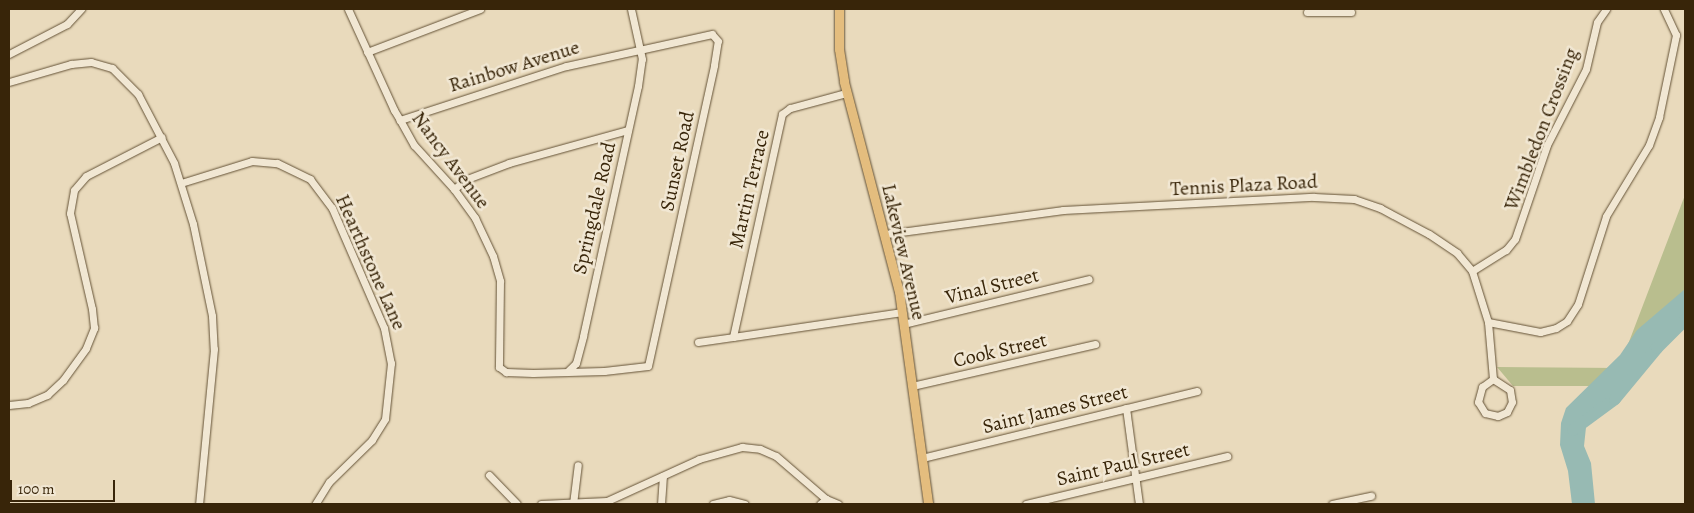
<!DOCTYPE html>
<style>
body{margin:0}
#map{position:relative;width:1694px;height:513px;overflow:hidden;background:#e9dabc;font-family:Alegreya,serif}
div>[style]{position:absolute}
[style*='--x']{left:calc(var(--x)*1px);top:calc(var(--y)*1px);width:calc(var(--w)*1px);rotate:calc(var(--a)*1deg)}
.green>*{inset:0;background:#b9be8e}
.water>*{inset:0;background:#97bab3}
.river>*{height:12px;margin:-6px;padding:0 6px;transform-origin:6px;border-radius:6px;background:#97bab3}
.roads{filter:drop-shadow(0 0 1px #645236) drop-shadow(0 0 1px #645236)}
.minor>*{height:7px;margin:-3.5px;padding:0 3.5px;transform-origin:3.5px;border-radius:3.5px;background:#f1e7d3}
.major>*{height:9px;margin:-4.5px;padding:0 4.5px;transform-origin:4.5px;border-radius:4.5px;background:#e4bd7e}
span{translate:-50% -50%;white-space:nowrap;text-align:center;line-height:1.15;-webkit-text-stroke:5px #f1e7d3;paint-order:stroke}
.street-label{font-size:20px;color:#382509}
.frame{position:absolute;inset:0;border:10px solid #382509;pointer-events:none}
.scale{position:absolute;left:10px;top:480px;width:105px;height:22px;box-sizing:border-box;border:2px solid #382509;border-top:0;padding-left:6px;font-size:15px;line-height:18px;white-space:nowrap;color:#382509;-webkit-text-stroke:4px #f1e7d3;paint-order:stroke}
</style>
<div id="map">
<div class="green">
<div style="clip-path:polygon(1685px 195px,1685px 308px,1618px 386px,1513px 386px,1497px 367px,1619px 368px)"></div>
</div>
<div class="water">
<div style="clip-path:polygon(1685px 289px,1685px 317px,1659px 350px,1587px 418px,1584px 446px,1591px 463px,1595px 504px,1572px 504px,1568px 471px,1560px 445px,1561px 423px,1566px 408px,1620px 355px,1637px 330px)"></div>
</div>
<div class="river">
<div style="--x:1573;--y:430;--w:52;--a:-36.4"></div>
<div style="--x:1615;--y:399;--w:66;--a:-50.5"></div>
<div style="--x:1657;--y:348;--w:40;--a:-45"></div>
</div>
<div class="roads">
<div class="minor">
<div style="--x:348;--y:9;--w:111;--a:65.5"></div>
<div style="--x:394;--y:110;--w:12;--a:59"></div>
<div style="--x:400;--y:120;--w:29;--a:61"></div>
<div style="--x:414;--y:145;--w:59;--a:47.7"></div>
<div style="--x:454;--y:189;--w:36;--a:54"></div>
<div style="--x:475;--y:218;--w:42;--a:64.7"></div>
<div style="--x:493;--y:256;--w:26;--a:74"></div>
<div style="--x:500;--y:281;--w:86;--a:90.7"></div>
<div style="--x:499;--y:367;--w:9;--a:36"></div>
<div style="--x:506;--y:372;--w:27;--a:2"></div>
<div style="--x:533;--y:373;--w:71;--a:-1.6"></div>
<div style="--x:604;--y:371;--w:44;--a:-6.5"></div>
<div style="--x:648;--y:366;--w:308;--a:-77.6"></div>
<div style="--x:714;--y:65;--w:24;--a:-81"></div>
<div style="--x:718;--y:41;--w:9;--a:-131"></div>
<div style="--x:712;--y:34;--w:149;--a:167.6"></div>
<div style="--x:566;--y:66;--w:175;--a:162"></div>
<div style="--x:1307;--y:12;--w:44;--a:0"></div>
<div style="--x:367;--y:52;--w:121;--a:-20.8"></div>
<div style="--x:9;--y:54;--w:65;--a:-27.3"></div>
<div style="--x:67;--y:24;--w:21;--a:-47"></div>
<div style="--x:9;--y:82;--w:65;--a:-16.2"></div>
<div style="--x:71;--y:64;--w:20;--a:-6"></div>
<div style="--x:91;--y:62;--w:22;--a:16"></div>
<div style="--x:112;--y:68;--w:37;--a:45"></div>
<div style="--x:138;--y:94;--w:78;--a:62.4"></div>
<div style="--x:174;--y:163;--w:64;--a:72.7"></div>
<div style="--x:193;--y:224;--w:94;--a:78.3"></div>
<div style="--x:212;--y:316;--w:33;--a:87"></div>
<div style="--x:214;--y:349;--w:156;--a:95.5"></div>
<div style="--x:846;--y:93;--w:58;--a:165"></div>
<div style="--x:790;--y:108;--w:10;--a:143"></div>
<div style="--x:782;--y:114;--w:228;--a:102.4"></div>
<div style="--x:733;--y:337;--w:171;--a:-8.4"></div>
<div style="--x:181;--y:183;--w:74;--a:-17.2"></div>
<div style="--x:252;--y:161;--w:25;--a:5"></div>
<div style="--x:277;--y:163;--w:37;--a:26"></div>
<div style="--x:310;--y:179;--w:36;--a:53"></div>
<div style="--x:332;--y:208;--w:131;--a:66.6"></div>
<div style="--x:384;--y:328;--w:36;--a:79"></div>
<div style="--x:391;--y:363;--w:56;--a:96.1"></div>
<div style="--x:385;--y:419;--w:25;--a:122"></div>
<div style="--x:372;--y:440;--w:60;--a:135.7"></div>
<div style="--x:329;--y:482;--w:26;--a:122"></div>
<div style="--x:454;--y:189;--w:16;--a:-38"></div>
<div style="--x:467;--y:179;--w:45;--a:-20.9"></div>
<div style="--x:509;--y:163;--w:123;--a:-15.5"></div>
<div style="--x:886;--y:234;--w:179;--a:-7.7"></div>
<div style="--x:1063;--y:210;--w:251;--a:-3"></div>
<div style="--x:1314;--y:197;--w:40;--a:2.9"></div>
<div style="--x:1354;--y:199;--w:28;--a:19"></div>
<div style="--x:1380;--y:208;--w:55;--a:28"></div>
<div style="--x:1429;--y:234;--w:34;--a:34"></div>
<div style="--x:1457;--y:253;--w:23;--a:50"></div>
<div style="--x:1472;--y:271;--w:53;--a:72.6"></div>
<div style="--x:1488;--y:322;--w:57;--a:85"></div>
<div style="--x:1493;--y:379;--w:20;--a:33"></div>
<div style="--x:1510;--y:390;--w:12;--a:81"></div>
<div style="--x:1512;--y:402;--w:11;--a:117"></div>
<div style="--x:1507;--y:412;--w:10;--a:156"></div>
<div style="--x:1498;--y:416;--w:13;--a:-167"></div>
<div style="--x:1485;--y:413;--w:13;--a:-122"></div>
<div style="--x:1478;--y:402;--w:16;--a:-75"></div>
<div style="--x:1482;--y:387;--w:14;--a:-36"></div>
<div style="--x:1472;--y:271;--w:40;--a:-32"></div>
<div style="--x:1506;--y:250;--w:14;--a:-51"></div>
<div style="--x:1515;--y:239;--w:99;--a:-71.2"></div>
<div style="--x:1547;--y:145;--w:85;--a:-62.8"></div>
<div style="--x:1586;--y:69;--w:48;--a:-76.8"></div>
<div style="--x:1597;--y:22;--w:16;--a:-55"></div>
<div style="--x:1488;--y:322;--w:53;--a:10.9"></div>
<div style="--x:1540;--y:332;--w:16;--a:-14"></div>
<div style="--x:1556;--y:328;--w:13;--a:-32"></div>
<div style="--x:1567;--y:321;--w:20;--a:-57"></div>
<div style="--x:1578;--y:304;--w:92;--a:-72.3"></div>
<div style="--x:1606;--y:216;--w:83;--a:-58.8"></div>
<div style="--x:1649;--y:145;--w:30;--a:-70"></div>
<div style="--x:1659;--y:117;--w:84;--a:-78.3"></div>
<div style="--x:1676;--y:35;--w:29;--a:-115"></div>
<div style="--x:903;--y:324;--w:191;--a:-13.6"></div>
<div style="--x:698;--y:342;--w:35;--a:-8"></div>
<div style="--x:568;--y:371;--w:11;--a:-45"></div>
<div style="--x:576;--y:363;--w:28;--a:-75"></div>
<div style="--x:583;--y:336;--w:256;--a:-77.6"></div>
<div style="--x:638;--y:86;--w:27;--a:-82"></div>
<div style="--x:642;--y:59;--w:51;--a:-102.4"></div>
<div style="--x:912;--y:386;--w:188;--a:-12.9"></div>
<div style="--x:9;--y:405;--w:19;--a:-6"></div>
<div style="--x:28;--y:403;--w:21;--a:-23"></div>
<div style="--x:47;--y:395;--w:22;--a:-43"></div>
<div style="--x:63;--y:380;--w:39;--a:-54"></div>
<div style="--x:86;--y:348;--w:22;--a:-68"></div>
<div style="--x:94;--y:328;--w:19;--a:-96"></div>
<div style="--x:92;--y:309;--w:98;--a:-102.9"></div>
<div style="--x:70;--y:213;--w:23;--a:-80"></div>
<div style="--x:74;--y:190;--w:18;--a:-49"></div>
<div style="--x:86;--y:176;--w:85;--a:-27.2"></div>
<div style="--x:1126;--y:408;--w:97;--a:82.3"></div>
<div style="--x:922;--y:458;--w:283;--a:-13.7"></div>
<div style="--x:489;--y:475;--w:40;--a:46"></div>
<div style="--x:541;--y:504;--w:66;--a:-2.6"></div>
<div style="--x:607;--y:501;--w:101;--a:-24.5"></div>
<div style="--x:699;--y:459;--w:45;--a:-15.6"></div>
<div style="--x:742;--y:447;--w:18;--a:6"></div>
<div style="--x:760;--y:449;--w:17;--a:24"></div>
<div style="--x:776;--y:456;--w:66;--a:40.7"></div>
<div style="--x:826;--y:499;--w:13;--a:23"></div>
<div style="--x:573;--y:504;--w:39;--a:-83"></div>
<div style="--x:661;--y:504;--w:28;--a:-86"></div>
<div style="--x:713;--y:504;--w:16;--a:-14"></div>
<div style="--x:729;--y:500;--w:16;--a:14"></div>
<div style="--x:820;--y:504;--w:8;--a:-40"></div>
<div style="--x:1026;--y:504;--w:207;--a:-13.4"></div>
<div style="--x:1332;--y:504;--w:40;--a:-12"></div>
</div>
<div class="major">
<div style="--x:839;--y:9;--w:40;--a:90"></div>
<div style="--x:839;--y:49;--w:33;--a:81"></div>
<div style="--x:844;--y:82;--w:216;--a:75.3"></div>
<div style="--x:899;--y:291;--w:215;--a:82.2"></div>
</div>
</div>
<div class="street-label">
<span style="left:514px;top:66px;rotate:-17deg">Rainbow Avenue</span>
<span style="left:1541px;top:129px;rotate:-69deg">Wimbledon Crossing</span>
<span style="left:451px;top:160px;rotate:53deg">Nancy Avenue</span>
<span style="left:677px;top:161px;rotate:-78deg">Sunset Road</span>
<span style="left:1244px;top:185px;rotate:-3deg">Tennis Plaza Road</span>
<span style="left:749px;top:189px;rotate:-77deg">Martin Terrace</span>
<span style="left:594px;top:208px;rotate:-77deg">Springdale Road</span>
<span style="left:904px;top:252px;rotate:77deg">Lakeview Avenue</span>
<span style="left:371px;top:262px;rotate:66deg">Hearthstone Lane</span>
<span style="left:992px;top:286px;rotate:-14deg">Vinal Street</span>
<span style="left:1000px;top:350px;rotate:-13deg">Cook Street</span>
<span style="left:1055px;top:409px;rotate:-14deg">Saint James Street</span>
<span style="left:1123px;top:464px;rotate:-13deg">Saint Paul Street</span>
</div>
<div class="frame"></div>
<div class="scale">100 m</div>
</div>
